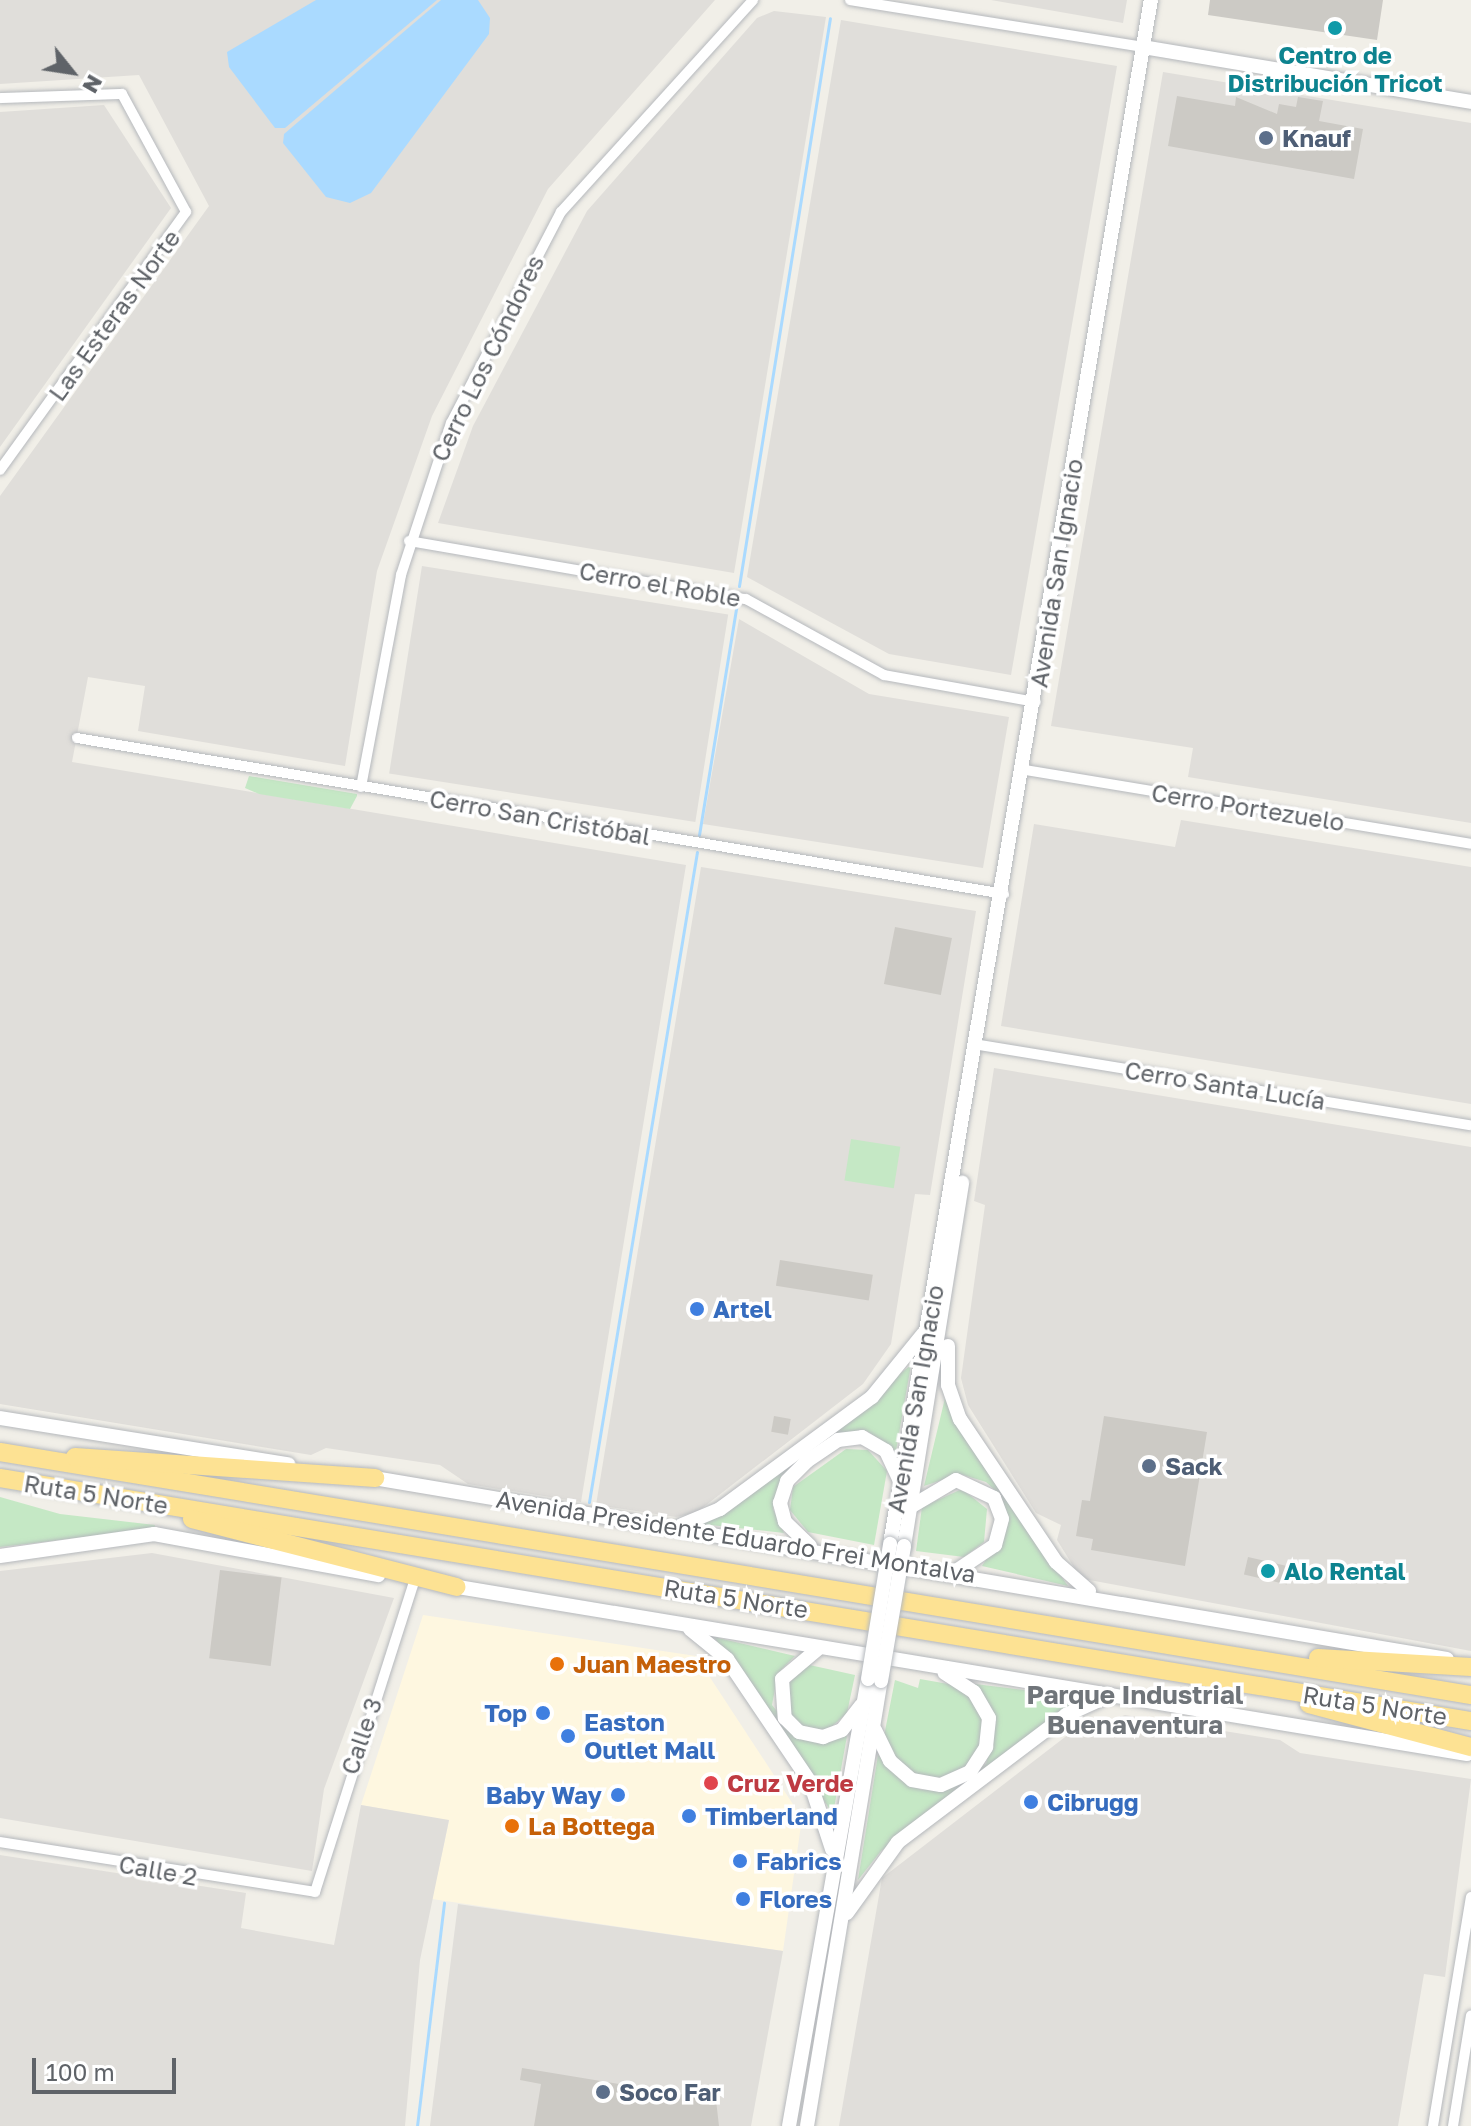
<!DOCTYPE html>
<meta charset="utf-8">
<style>
body{margin:0}
#map{position:relative;width:1471px;height:2126px;overflow:hidden;background:#f1efe8;font-family:"Golos Text",sans-serif}
div>[style]{position:absolute}
[style*='--x']{left:calc(var(--x)*1px);top:calc(var(--y)*1px);width:calc(var(--w)*1px);rotate:calc(var(--a)*1deg)}
.commercial>*{inset:0;background:#fef7e0}
.industrial>*{inset:0;background:#e0deda;transform-origin:0 0}
.green>*{inset:0;background:#c5e8c5;transform-origin:0 0}
.water>*{inset:0;background:#aadaff}
.stream>*{height:3px;margin:-1.5px;padding:0 1.5px;transform-origin:1.5px;border-radius:1.5px;background:#aadaff}
.building>*{inset:0;background:#cccac5;transform-origin:0 0}
.roads{filter:drop-shadow(0 0 2px #b5b8bc) drop-shadow(0 0 2px #b5b8bc)}
.street>*{height:10px;margin:-5px;padding:0 5px;transform-origin:5px;border-radius:5px;background:#fff}
.secondary>*{height:14px;margin:-7px;padding:0 7px;transform-origin:7px;border-radius:7px;background:#fff}
.highway>*{height:18px;margin:-9px;padding:0 9px;transform-origin:9px;border-radius:9px;background:#fde293}
.bridges{filter:drop-shadow(0 0 2px #b6babf) drop-shadow(0 0 2px #b6babf)}
.secondary-bridge>*{height:14px;margin:-7px;padding:0 7px;transform-origin:7px;border-radius:7px;background:#fff}
.dots>*{width:22px;height:22px;translate:-50% -50%;box-sizing:border-box;border:4px solid #fff;border-radius:50%}
span{translate:-50% -50%;white-space:nowrap;text-align:center;line-height:1.15;-webkit-text-stroke:7px #fff;paint-order:stroke}
.culture-label{font-size:24px;color:#0d838f;font-weight:700}
.left{translate:0 -50%;text-align:left}
.service-label{font-size:24px;color:#4e5e75;font-weight:700}
.street-label{font-size:24px;color:#5f6368}
.shop-label{font-size:24px;color:#366cbe;font-weight:700}
.right{translate:-100% -50%;text-align:right}
.food-label{font-size:24px;color:#c56008;font-weight:700}
.health-label{font-size:24px;color:#be3a42;font-weight:700}
.neighbourhood-label{font-size:26px;color:#70757a;font-weight:700}
.north{position:absolute;left:32px;top:32px;width:80px;height:80px;-webkit-text-stroke:6px #fff;paint-order:stroke;rotate:120deg;font-size:22px;font-weight:700;line-height:32px;text-align:center;color:#5f6368}
.north::after{content:'';display:block;margin:auto;width:28px;height:36px;background:#5f6368;clip-path:polygon(50% 0,100% 100%,50% 72%,0 100%)}
.scale{position:absolute;left:32px;top:2058px;width:144px;height:36px;box-sizing:border-box;border:4px solid #5f6368;border-top:0;padding-left:10px;font-size:24px;line-height:28px;white-space:nowrap;color:#5f6368;-webkit-text-stroke:6px #fff;paint-order:stroke}
</style>
<div id="map">
<div class="commercial">
<div style="clip-path:polygon(423px 1615px,696px 1656px,802px 1818px,783px 1951px,432px 1899px,449px 1821px,361px 1805px)"></div>
</div>
<div class="industrial">
<div style="clip-path:polygon(0 0,715px 0,548px 189px,432px 416px,377px 571px,345px 766px,138px 731px,145px 686px,88px 677px,72px 762px,686px 865px,581px 1502px,468px 1484px,440px 1465px,326px 1448px,311px 1455px,0 1404px,0 496px,209px 206px,139px 75px,0 84px)"></div>
<div style="clip-path:polygon(991px 0,1127px 0,1123px 23px)"></div>
<div style="clip-path:polygon(774px 11px,826px 17px,734px 573px,438px 523px,473px 426px,587px 211px,757px 18px)"></div>
<div style="clip-path:polygon(841px 20px,1117px 66px,1011px 675px,889px 654px,747px 577px)"></div>
<div style="clip-path:polygon(1163px 72px,1471px 123px,1471px 823px,1188px 777px,1193px 748px,1051px 726px)"></div>
<div style="clip-path:polygon(104px 105px,171px 208px,0 447px,0 112px)"></div>
<div style="left:422px;top:566px;width:310px;height:210px;rotate:9deg"></div>
<div style="clip-path:polygon(739px 619px,869px 694px,1009px 717px,983px 868px,703px 824px)"></div>
<div style="clip-path:polygon(1181px 820px,1471px 867px,1471px 1104px,1001px 1026px,1034px 824px,1175px 847px)"></div>
<div style="clip-path:polygon(701px 867px,976px 911px,930px 1195px,915px 1194px,891px 1344px,863px 1384px,697px 1512px,676px 1517px,596px 1505px)"></div>
<div style="clip-path:polygon(994px 1068px,1471px 1147px,1471px 1651px,1084px 1579px,1075px 1569px,1057px 1540px,1061px 1525px,1036px 1513px,968px 1405px,961px 1378px,985px 1205px,974px 1201px)"></div>
<div style="clip-path:polygon(152px 1553px,394px 1598px,324px 1789px,312px 1871px,0 1818px,0 1571px)"></div>
<div style="clip-path:polygon(1125px 1715px,1280px 1740px,1300px 1753px,1471px 1779px,1445px 1977px,1424px 1974px,1398px 2126px,839px 2126px,882px 1878px,1069px 1734px)"></div>
<div style="clip-path:polygon(361px 1805px,449px 1820px,420px 1960px,405px 2126px,0 2126px,0 1855px,246px 1893px,241px 1928px,334px 1945px)"></div>
<div style="clip-path:polygon(458px 1904px,783px 1951px,751px 2126px,430px 2126px)"></div>
</div>
<div class="green">
<div style="clip-path:polygon(249px 776px,357px 794px,357px 796px,350px 809px,259px 794px,245px 788px)"></div>
<div style="left:851px;top:1139px;width:50px;height:42px;rotate:9deg"></div>
<div style="clip-path:polygon(911px 1365px,896px 1451px,867px 1431px,832px 1436px,782px 1475px,773px 1509px,784px 1533px,701px 1524px,760px 1486px)"></div>
<div style="clip-path:polygon(945px 1398px,960px 1430px,1068px 1586px,982px 1566px,1008px 1525px,998px 1493px,986px 1482px,960px 1474px,924px 1486px)"></div>
<div style="clip-path:polygon(846px 1449px,868px 1450px,887px 1471px,874px 1545px,808px 1532px,790px 1510px,793px 1487px)"></div>
<div style="clip-path:polygon(962px 1489px,987px 1509px,984px 1542px,964px 1557px,916px 1551px,922px 1507px)"></div>
<div style="clip-path:polygon(0 1497px,60px 1514px,155px 1525px,154px 1529px,0 1547px)"></div>
<div style="clip-path:polygon(714px 1637px,795px 1656px,778px 1673px,772px 1705px,798px 1738px,847px 1736px,833px 1814px)"></div>
<div style="clip-path:polygon(805px 1664px,855px 1675px,847px 1713px,827px 1731px,802px 1726px,787px 1711px,785px 1689px)"></div>
<div style="clip-path:polygon(920px 1679px,954px 1685px,983px 1709px,986px 1738px,971px 1765px,941px 1780px,922px 1779px,896px 1762px,884px 1736px,895px 1680px,918px 1688px)"></div>
<div style="clip-path:polygon(975px 1684px,1088px 1698px,881px 1851px,858px 1880px,878px 1755px,921px 1790px,958px 1785px,986px 1764px,996px 1723px)"></div>
</div>
<div class="water">
<div style="clip-path:polygon(316px 0,437px 0,285px 128px,275px 128px,229px 67px,227px 52px)"></div>
<div style="clip-path:polygon(441px 0,478px 0,490px 18px,489px 34px,371px 193px,350px 203px,326px 197px,283px 143px,284px 134px)"></div>
</div>
<div class="stream">
<div style="--x:739;--y:586;--w:575;--a:-80.9"></div>
<div style="--x:699;--y:835;--w:235;--a:-80.7"></div>
<div style="--x:589;--y:1502;--w:659;--a:-80.57"></div>
<div style="--x:417;--y:2126;--w:225;--a:-83.1"></div>
</div>
<div class="building">
<div style="clip-path:polygon(1210px 0,1383px 0,1377px 40px,1208px 15px)"></div>
<div style="clip-path:polygon(1177px 96px,1235px 106px,1236px 97px,1277px 114px,1279px 104px,1296px 107px,1298px 97px,1323px 101px,1319px 121px,1363px 129px,1354px 179px,1168px 146px)"></div>
<div style="left:895px;top:927px;width:58px;height:58px;rotate:11deg"></div>
<div style="left:780px;top:1260px;width:94px;height:26px;rotate:9deg"></div>
<div style="left:774px;top:1416px;width:17px;height:16px;rotate:10deg"></div>
<div style="clip-path:polygon(1104px 1416px,1207px 1432px,1185px 1566px,1091px 1550px,1093px 1539px,1076px 1536px,1082px 1500px,1090px 1501px)"></div>
<div style="left:1248px;top:1557px;width:44px;height:18px;rotate:13deg"></div>
<div style="left:220px;top:1570px;width:62px;height:89px;rotate:7deg"></div>
<div style="clip-path:polygon(522px 2068px,716px 2100px,719px 2126px,534px 2126px,541px 2084px,520px 2080px)"></div>
</div>
<div class="roads">
<div class="street">
<div style="--x:850;--y:0;--w:297;--a:9.1"></div>
<div style="--x:0;--y:98;--w:122;--a:-1.9"></div>
<div style="--x:122;--y:94;--w:134;--a:61.5"></div>
<div style="--x:186;--y:212;--w:318;--a:125.8"></div>
<div style="--x:409;--y:541;--w:342;--a:9.8"></div>
<div style="--x:746;--y:599;--w:158;--a:28.8"></div>
<div style="--x:884;--y:675;--w:154;--a:10.1"></div>
<div style="--x:77;--y:738;--w:940;--a:9.55"></div>
<div style="--x:1025;--y:770;--w:452;--a:9.4"></div>
<div style="--x:361;--y:787;--w:216;--a:-79.3"></div>
<div style="--x:401;--y:575;--w:160;--a:-71.8"></div>
<div style="--x:451;--y:423;--w:238;--a:-62.5"></div>
<div style="--x:561;--y:212;--w:286;--a:-47.8"></div>
<div style="--x:980;--y:1045;--w:497;--a:9.3"></div>
<div style="--x:0;--y:1842;--w:319;--a:9"></div>
<div style="--x:315;--y:1892;--w:326;--a:-72.3"></div>
<div style="--x:1433;--y:2126;--w:232;--a:-80.6"></div>
<div style="--x:1453;--y:2126;--w:112;--a:-80.8"></div>
</div>
<div class="secondary">
<div style="--x:1143;--y:47;--w:333;--a:9.5"></div>
<div style="--x:948;--y:1346;--w:39;--a:90"></div>
<div style="--x:948;--y:1385;--w:36;--a:71"></div>
<div style="--x:960;--y:1419;--w:172;--a:56.1"></div>
<div style="--x:1056;--y:1562;--w:44;--a:41.3"></div>
<div style="--x:0;--y:1418;--w:292;--a:9.1"></div>
<div style="--x:368;--y:1477;--w:1094;--a:9.57"></div>
<div style="--x:912;--y:1506;--w:51;--a:-30.6"></div>
<div style="--x:956;--y:1480;--w:42;--a:25.3"></div>
<div style="--x:994;--y:1498;--w:22;--a:69"></div>
<div style="--x:1002;--y:1519;--w:27;--a:105"></div>
<div style="--x:995;--y:1545;--w:47;--a:146.3"></div>
<div style="--x:682;--y:1525;--w:41;--a:-22.8"></div>
<div style="--x:720;--y:1509;--w:189;--a:-36.4"></div>
<div style="--x:872;--y:1397;--w:81;--a:-51"></div>
<div style="--x:890;--y:1544;--w:1566;--a:-80.41"></div>
<div style="--x:810;--y:1546;--w:35;--a:-136"></div>
<div style="--x:785;--y:1522;--w:20;--a:-105"></div>
<div style="--x:780;--y:1503;--w:23;--a:-72"></div>
<div style="--x:787;--y:1481;--w:28;--a:-45"></div>
<div style="--x:807;--y:1461;--w:37;--a:-34"></div>
<div style="--x:838;--y:1440;--w:24;--a:-7"></div>
<div style="--x:862;--y:1437;--w:28;--a:30"></div>
<div style="--x:886;--y:1451;--w:31;--a:65"></div>
<div style="--x:904;--y:1546;--w:368;--a:-80.9"></div>
<div style="--x:0;--y:1556;--w:156;--a:-8.1"></div>
<div style="--x:154;--y:1534;--w:228;--a:10.4"></div>
<div style="--x:446;--y:1585;--w:1035;--a:9.4"></div>
<div style="--x:690;--y:1629;--w:48;--a:39"></div>
<div style="--x:727;--y:1659;--w:148;--a:56"></div>
<div style="--x:810;--y:1782;--w:71;--a:71.8"></div>
<div style="--x:819;--y:1648;--w:48;--a:140"></div>
<div style="--x:782;--y:1679;--w:39;--a:86"></div>
<div style="--x:785;--y:1718;--w:20;--a:45"></div>
<div style="--x:799;--y:1732;--w:25;--a:12"></div>
<div style="--x:823;--y:1737;--w:20;--a:-20"></div>
<div style="--x:842;--y:1730;--w:31;--a:-52"></div>
<div style="--x:875;--y:1730;--w:34;--a:64"></div>
<div style="--x:890;--y:1761;--w:29;--a:41"></div>
<div style="--x:912;--y:1780;--w:29;--a:10"></div>
<div style="--x:941;--y:1785;--w:32;--a:-24"></div>
<div style="--x:970;--y:1772;--w:30;--a:-57"></div>
<div style="--x:986;--y:1747;--w:29;--a:-84"></div>
<div style="--x:989;--y:1718;--w:30;--a:-120"></div>
<div style="--x:974;--y:1692;--w:35;--a:-147"></div>
<div style="--x:847;--y:1913;--w:87;--a:-54.3"></div>
<div style="--x:898;--y:1842;--w:211;--a:-37.1"></div>
<div style="--x:1066;--y:1715;--w:44;--a:-24.2"></div>
<div style="--x:789;--y:2126;--w:454;--a:-80"></div>
<div style="--x:807;--y:2126;--w:451;--a:-80.6"></div>
</div>
<div class="highway">
<div style="--x:0;--y:1452;--w:1491;--a:9.38"></div>
<div style="--x:75;--y:1457;--w:301;--a:4"></div>
<div style="--x:0;--y:1478;--w:1491;--a:9.38"></div>
<div style="--x:192;--y:1519;--w:273;--a:14.4"></div>
<div style="--x:1318;--y:1658;--w:153;--a:3.4"></div>
<div style="--x:1309;--y:1704;--w:168;--a:14.9"></div>
</div>
</div>
<div class="bridges">
<div class="secondary-bridge">
<div style="--x:868;--y:1679;--w:137;--a:-80.7"></div>
<div style="--x:881;--y:1681;--w:137;--a:-80.3"></div>
</div>
</div>
<div class="dots">
<div style="left:1335px;top:28px;background:#0f9aa8"></div>
<div style="left:1266px;top:138px;background:#5c6f8a"></div>
<div style="left:697px;top:1309px;background:#3f7fe0"></div>
<div style="left:1149px;top:1466px;background:#5c6f8a"></div>
<div style="left:1268px;top:1571px;background:#0f9aa8"></div>
<div style="left:557px;top:1664px;background:#e8710a"></div>
<div style="left:543px;top:1713px;background:#3f7fe0"></div>
<div style="left:568px;top:1736px;background:#3f7fe0"></div>
<div style="left:711px;top:1783px;background:#e0444e"></div>
<div style="left:618px;top:1795px;background:#3f7fe0"></div>
<div style="left:1031px;top:1802px;background:#3f7fe0"></div>
<div style="left:689px;top:1816px;background:#3f7fe0"></div>
<div style="left:512px;top:1826px;background:#e8710a"></div>
<div style="left:740px;top:1861px;background:#3f7fe0"></div>
<div style="left:743px;top:1899px;background:#3f7fe0"></div>
<div style="left:603px;top:2092px;background:#5c6f8a"></div>
</div>
<div class="culture-label">
<span style="left:1335px;top:69px">Centro de<br>Distribución Tricot</span>
<span class="left" style="left:1284px;top:1571px">Alo Rental</span>
</div>
<div class="service-label">
<span class="left" style="left:1282px;top:138px">Knauf</span>
<span class="left" style="left:1165px;top:1466px">Sack</span>
<span class="left" style="left:619px;top:2092px">Soco Far</span>
</div>
<div class="street-label">
<span style="left:114px;top:315px;rotate:-54deg">Las Esteras Norte</span>
<span style="left:487px;top:358px;rotate:-64deg">Cerro Los Cóndores</span>
<span style="left:1056px;top:573px;rotate:-81deg">Avenida San Ignacio</span>
<span style="left:660px;top:584px;rotate:10deg">Cerro el Roble</span>
<span style="left:1248px;top:807px;rotate:9deg">Cerro Portezuelo</span>
<span style="left:540px;top:817px;rotate:10deg">Cerro San Cristóbal</span>
<span style="left:1225px;top:1085px;rotate:9deg">Cerro Santa Lucía</span>
<span style="left:915px;top:1399px;rotate:-80deg">Avenida San Ignacio</span>
<span style="left:96px;top:1494px;rotate:9deg">Ruta 5 Norte</span>
<span style="left:736px;top:1536px;rotate:9deg">Avenida Presidente Eduardo Frei Montalva</span>
<span style="left:736px;top:1598px;rotate:9deg">Ruta 5 Norte</span>
<span style="left:1375px;top:1705px;rotate:9deg">Ruta 5 Norte</span>
<span style="left:361px;top:1736px;rotate:-71deg">Calle 3</span>
<span style="left:158px;top:1870px;rotate:10deg">Calle 2</span>
</div>
<div class="shop-label">
<span class="left" style="left:713px;top:1309px">Artel</span>
<span class="right" style="left:527px;top:1713px">Top</span>
<span class="left" style="left:584px;top:1736px">Easton<br>Outlet Mall</span>
<span class="right" style="left:602px;top:1795px">Baby Way</span>
<span class="left" style="left:1047px;top:1802px">Cibrugg</span>
<span class="left" style="left:705px;top:1816px">Timberland</span>
<span class="left" style="left:756px;top:1861px">Fabrics</span>
<span class="left" style="left:759px;top:1899px">Flores</span>
</div>
<div class="food-label">
<span class="left" style="left:573px;top:1664px">Juan Maestro</span>
<span class="left" style="left:528px;top:1826px">La Bottega</span>
</div>
<div class="health-label">
<span class="left" style="left:727px;top:1783px">Cruz Verde</span>
</div>
<div class="neighbourhood-label">
<span style="left:1135px;top:1710px">Parque Industrial<br>Buenaventura</span>
</div>
<div class="north">N</div>
<div class="scale">100 m</div>
</div>
